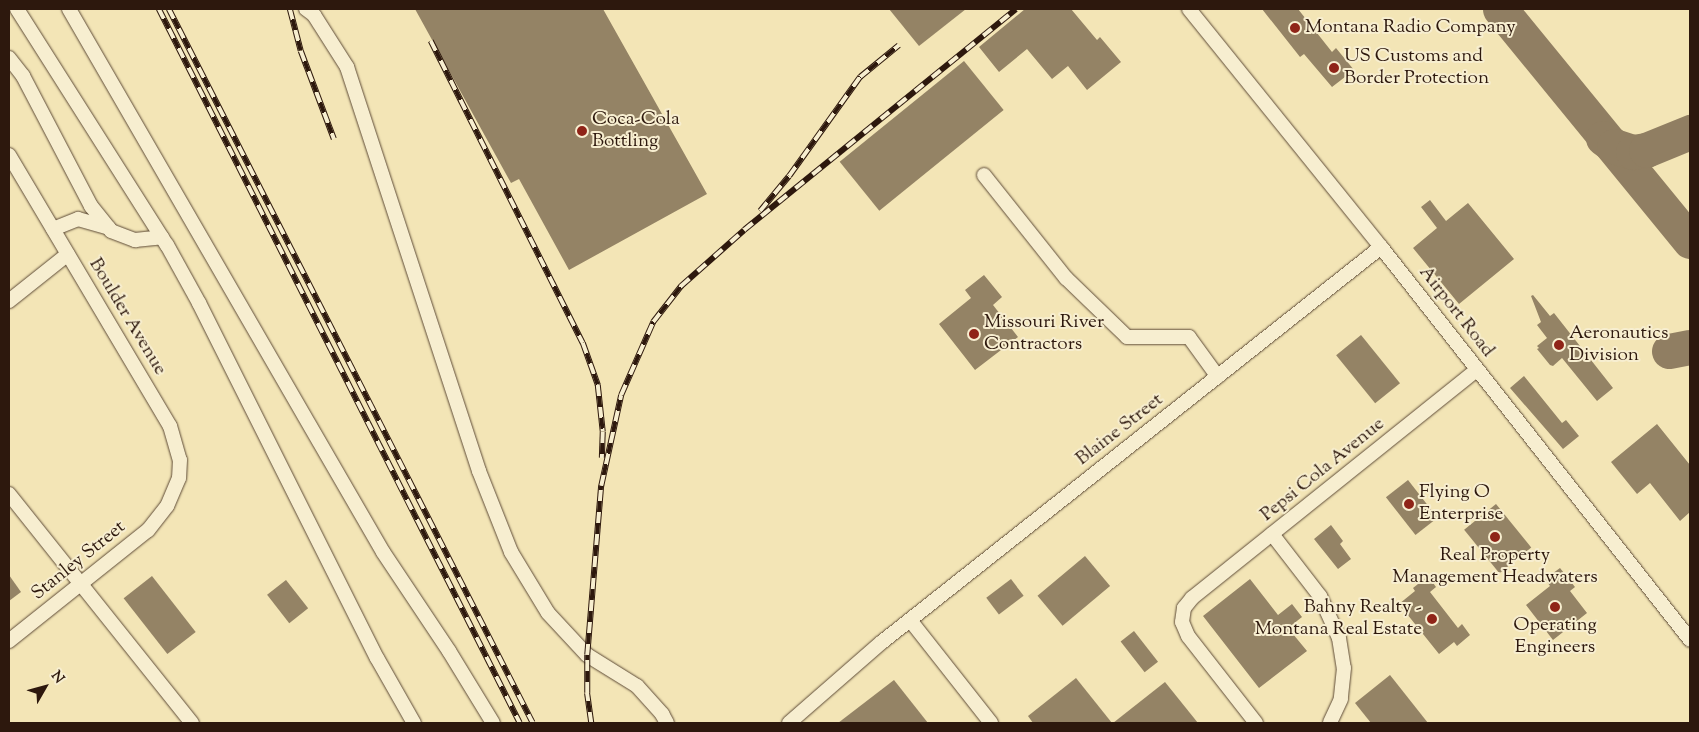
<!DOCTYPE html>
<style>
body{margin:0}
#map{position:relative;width:1699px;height:732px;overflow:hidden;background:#f3e5b6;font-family:"Sorts Mill Goudy",serif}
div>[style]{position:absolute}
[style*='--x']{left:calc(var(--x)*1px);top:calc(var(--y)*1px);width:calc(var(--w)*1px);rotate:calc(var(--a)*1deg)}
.taxiway>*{height:35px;margin:-17.5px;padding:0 17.5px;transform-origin:17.5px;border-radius:17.5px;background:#907e62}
.building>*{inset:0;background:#948365;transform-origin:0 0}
.roads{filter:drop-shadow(0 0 1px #5e4b37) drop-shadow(0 0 1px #5e4b37)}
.minor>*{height:14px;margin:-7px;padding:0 7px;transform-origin:7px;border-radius:7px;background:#f7eed0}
.rail>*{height:5.5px;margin-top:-2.75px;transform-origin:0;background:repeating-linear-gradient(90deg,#f7eed0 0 11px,#2d180d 0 22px);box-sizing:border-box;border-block:1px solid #2d180d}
.dots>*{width:14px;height:14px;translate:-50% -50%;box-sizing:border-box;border:2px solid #f7eed0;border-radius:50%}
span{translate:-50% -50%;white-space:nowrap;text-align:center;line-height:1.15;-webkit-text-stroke:4px #f7eed0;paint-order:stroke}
.poi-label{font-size:19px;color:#2d180d}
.left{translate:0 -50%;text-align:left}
.right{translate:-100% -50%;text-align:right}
.street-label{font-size:19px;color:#2d180d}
.frame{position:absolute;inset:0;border:10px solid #2d180d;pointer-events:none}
.north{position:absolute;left:20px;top:662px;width:50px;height:50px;-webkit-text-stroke:4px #f7eed0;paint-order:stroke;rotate:52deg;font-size:14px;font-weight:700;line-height:20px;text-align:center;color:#2d180d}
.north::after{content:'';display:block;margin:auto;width:18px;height:22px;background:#2d180d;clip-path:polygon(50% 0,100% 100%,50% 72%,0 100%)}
</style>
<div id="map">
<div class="taxiway">
<div style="--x:1500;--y:9;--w:300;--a:50.7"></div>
<div style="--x:1603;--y:138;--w:14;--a:36"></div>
<div style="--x:1614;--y:146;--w:20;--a:18"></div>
<div style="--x:1633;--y:152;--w:13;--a:-9"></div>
<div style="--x:1646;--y:150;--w:48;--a:-22.2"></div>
<div style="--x:1669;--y:351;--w:21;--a:-11"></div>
</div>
<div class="building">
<div style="clip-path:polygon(415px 9px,603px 9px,707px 194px,569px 270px,519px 179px,511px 183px)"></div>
<div style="clip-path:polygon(889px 9px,966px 9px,919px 46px)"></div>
<div style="clip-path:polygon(1025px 9px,1071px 9px,1097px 40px,1100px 37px,1121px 62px,1087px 90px,1068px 66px,1052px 79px,1027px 49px,999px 72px,979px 47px)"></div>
<div style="clip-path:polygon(1262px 9px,1298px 9px,1332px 52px,1336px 48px,1354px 70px,1332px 87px,1304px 54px,1300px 57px)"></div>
<div style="left:964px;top:61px;width:63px;height:160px;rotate:51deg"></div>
<div style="clip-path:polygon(1430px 200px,1446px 221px,1468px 203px,1514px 259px,1459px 304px,1413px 248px,1437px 228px,1421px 207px)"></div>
<div style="clip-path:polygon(984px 275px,1002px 297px,993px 305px,1018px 337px,975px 370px,939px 324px,971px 298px,965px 290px)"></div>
<div style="clip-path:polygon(1533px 295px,1550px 316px,1554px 313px,1613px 388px,1597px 401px,1562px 358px,1553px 366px,1550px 365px,1537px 349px,1539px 348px,1537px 346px,1547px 338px,1537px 325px,1541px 322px,1531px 296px)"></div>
<div style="left:1361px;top:335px;width:62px;height:32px;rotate:51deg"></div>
<div style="clip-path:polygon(1524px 376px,1562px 423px,1566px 420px,1579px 436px,1563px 449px,1510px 388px)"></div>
<div style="clip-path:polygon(1657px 424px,1690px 465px,1690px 512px,1680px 521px,1650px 483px,1637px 494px,1611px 462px)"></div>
<div style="left:1408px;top:480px;width:48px;height:28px;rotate:52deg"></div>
<div style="left:1496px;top:504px;width:56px;height:41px;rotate:51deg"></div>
<div style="clip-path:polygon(1331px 525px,1343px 541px,1340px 544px,1351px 559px,1338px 569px,1314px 539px)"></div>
<div style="left:1085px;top:556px;width:39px;height:62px;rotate:50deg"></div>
<div style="clip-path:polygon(1560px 568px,1575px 587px,1570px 591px,1587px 613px,1553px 640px,1526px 605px,1550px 586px,1545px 579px)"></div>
<div style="clip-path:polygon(9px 575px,21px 592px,9px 601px)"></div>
<div style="left:152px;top:576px;width:71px;height:36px;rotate:52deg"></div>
<div style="clip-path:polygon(1428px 576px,1436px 587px,1430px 592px,1458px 628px,1462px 624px,1470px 635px,1457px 646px,1454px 642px,1439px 654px,1399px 604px,1415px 591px,1413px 588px)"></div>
<div style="left:1011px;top:579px;width:21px;height:31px;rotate:53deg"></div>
<div style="clip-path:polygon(1250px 579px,1278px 615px,1292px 604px,1302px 617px,1288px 628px,1307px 651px,1259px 688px,1203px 616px)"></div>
<div style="left:286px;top:580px;width:36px;height:24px;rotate:52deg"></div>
<div style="left:1134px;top:631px;width:39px;height:17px;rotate:52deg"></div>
<div style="clip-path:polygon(1390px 675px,1428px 723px,1371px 723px,1355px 703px)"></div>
<div style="clip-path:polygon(1076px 678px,1112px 723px,1033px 723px,1028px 716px)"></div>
<div style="clip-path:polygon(894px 680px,928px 723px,838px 723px)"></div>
<div style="clip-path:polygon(1165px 682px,1198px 723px,1113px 723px)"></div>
</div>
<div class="roads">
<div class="minor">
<div style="--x:17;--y:9;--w:280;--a:57.6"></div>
<div style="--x:167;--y:245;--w:66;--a:61.1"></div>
<div style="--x:199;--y:303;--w:397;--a:63.4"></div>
<div style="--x:377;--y:658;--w:75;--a:60.4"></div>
<div style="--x:69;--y:9;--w:627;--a:59.96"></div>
<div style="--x:383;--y:552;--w:119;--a:56.3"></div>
<div style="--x:449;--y:651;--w:84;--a:58.6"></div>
<div style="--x:306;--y:9;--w:10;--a:37"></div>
<div style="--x:314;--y:15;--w:62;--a:57.6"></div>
<div style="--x:347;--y:67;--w:425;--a:71.9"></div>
<div style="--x:479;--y:471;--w:87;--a:68.4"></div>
<div style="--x:511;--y:552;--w:71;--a:58.8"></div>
<div style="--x:548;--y:613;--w:57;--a:47.1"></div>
<div style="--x:587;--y:655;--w:59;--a:31.8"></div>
<div style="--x:637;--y:686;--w:38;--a:48"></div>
<div style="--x:662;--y:714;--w:10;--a:61"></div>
<div style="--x:1189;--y:9;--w:306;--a:51.1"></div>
<div style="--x:1381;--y:247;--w:500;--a:51.8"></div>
<div style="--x:9;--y:58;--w:23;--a:52"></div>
<div style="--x:23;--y:76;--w:147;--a:62.4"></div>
<div style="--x:91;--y:206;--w:32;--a:51"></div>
<div style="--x:111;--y:231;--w:26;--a:21"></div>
<div style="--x:135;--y:240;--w:27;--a:-6"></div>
<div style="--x:9;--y:155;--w:315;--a:59.3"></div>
<div style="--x:170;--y:426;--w:35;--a:74"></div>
<div style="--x:180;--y:460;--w:18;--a:93"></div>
<div style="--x:179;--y:478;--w:30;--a:113"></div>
<div style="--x:167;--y:506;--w:31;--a:128"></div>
<div style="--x:148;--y:530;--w:178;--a:141.4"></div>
<div style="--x:984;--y:175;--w:132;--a:51.5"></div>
<div style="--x:1066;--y:278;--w:85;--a:44"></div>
<div style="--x:1127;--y:337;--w:62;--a:0"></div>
<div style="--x:1189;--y:337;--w:49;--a:54.1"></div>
<div style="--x:53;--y:229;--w:27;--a:-22"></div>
<div style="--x:78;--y:219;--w:32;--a:16"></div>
<div style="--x:9;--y:301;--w:75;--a:-38.5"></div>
<div style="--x:9;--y:494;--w:293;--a:51.4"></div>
<div style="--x:1272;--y:534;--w:78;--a:52.3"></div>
<div style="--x:1320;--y:596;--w:46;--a:65.7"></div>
<div style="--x:1339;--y:638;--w:30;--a:81"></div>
<div style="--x:1344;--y:668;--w:31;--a:96"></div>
<div style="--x:1341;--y:699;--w:26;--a:115"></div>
<div style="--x:910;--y:620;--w:131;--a:51.8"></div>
<div style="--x:789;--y:723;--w:123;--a:-41.1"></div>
<div style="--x:882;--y:642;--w:636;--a:-38.36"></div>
<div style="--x:1256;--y:723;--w:110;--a:-128"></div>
<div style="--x:1188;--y:636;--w:15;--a:-113"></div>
<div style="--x:1182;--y:622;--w:14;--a:-82"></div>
<div style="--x:1184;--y:608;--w:13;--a:-51"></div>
<div style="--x:1192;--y:598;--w:365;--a:-38.7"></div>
</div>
</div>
<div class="rail">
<div style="--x:159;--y:9;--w:800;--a:63.18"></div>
<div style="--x:169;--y:9;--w:801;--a:62.99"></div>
<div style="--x:290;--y:9;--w:43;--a:75.3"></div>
<div style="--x:301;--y:51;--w:94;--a:69.4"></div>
<div style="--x:431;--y:41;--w:338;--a:63.3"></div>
<div style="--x:583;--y:343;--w:45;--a:70.3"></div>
<div style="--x:598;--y:385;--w:47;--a:83.9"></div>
<div style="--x:603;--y:432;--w:26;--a:92"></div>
<div style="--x:760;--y:211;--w:45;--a:-50.4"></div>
<div style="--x:789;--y:176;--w:122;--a:-54.4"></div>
<div style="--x:860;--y:77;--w:50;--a:-39.4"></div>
<div style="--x:591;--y:723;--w:30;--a:-98"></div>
<div style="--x:587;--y:693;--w:38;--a:-90"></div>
<div style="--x:587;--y:655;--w:170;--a:-85.3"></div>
<div style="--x:601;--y:486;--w:93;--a:-77.6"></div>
<div style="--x:621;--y:395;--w:80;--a:-66.3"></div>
<div style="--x:653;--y:322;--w:46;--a:-52.1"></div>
<div style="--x:681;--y:286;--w:84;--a:-41.6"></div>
<div style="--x:744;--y:230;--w:350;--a:-39.1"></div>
</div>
<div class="dots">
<div style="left:1295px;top:28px;background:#8f2418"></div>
<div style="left:1334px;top:68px;background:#8f2418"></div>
<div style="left:582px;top:131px;background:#8f2418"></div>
<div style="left:974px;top:334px;background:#8f2418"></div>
<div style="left:1559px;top:345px;background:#8f2418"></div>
<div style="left:1409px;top:504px;background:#8f2418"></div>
<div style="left:1495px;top:537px;background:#8f2418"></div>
<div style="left:1555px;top:607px;background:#8f2418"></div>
<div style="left:1432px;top:619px;background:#8f2418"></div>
</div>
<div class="poi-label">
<span class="left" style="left:1305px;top:28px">Montana Radio Company</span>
<span class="left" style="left:1344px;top:68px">US Customs and<br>Border Protection</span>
<span class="left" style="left:592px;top:131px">Coca-Cola<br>Bottling</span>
<span class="left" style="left:984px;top:334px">Missouri River<br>Contractors</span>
<span class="left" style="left:1569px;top:345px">Aeronautics<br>Division</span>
<span class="left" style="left:1419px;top:504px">Flying O<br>Enterprise</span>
<span style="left:1495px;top:567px">Real Property<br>Management Headwaters</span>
<span class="right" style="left:1422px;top:619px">Bahny Realty -<br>Montana Real Estate</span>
<span style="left:1555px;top:637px">Operating<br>Engineers</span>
</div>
<div class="street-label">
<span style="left:1456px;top:312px;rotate:52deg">Airport Road</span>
<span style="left:127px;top:317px;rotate:59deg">Boulder Avenue</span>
<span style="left:1120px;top:430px;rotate:-38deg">Blaine Street</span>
<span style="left:1323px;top:470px;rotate:-39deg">Pepsi Cola Avenue</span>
<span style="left:79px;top:561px;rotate:-39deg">Stanley Street</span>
</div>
<div class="frame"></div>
<div class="north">N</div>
</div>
